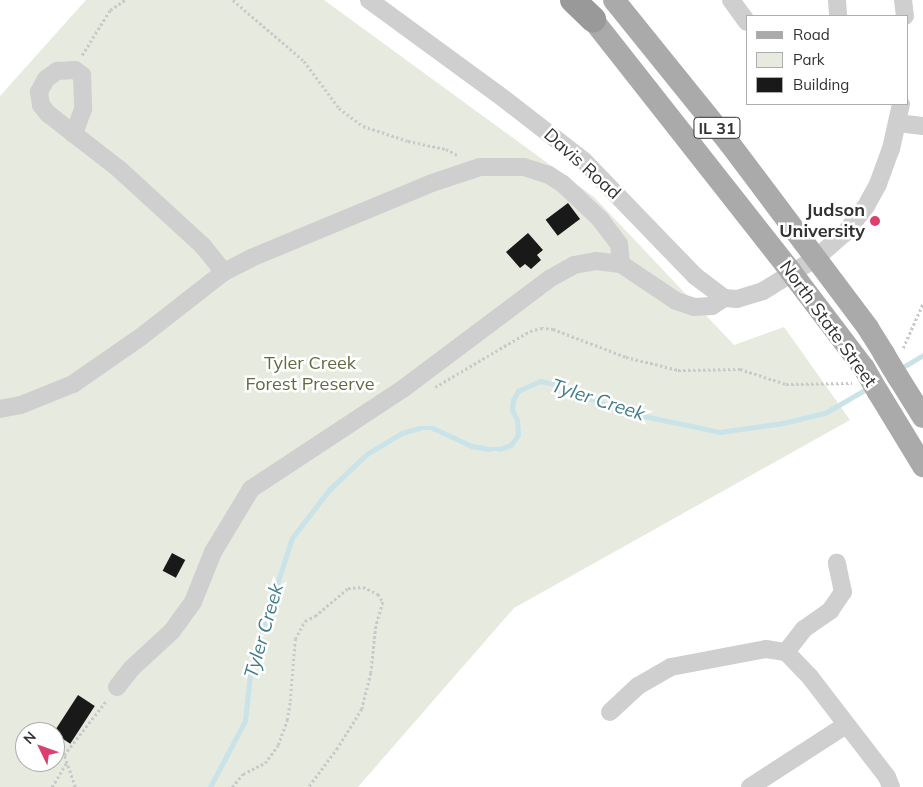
<!DOCTYPE html>
<style>
body{margin:0}
#map{position:relative;width:923px;height:787px;overflow:hidden;background:#fff;font-family:Mulish,sans-serif}
div>[style]{position:absolute}
[style*='--x']{left:calc(var(--x)*1px);top:calc(var(--y)*1px);width:calc(var(--w)*1px);rotate:calc(var(--a)*1deg)}
.green>*{inset:0;background:#e7eade}
.stream>*{height:4.5px;margin:-2.25px;padding:0 2.25px;transform-origin:2.25px;border-radius:2.25px;background:#c9e3e8}
.building>*{inset:0;background:#191919;transform-origin:0 0}
.path>*{height:2.5px;margin-top:-1.25px;transform-origin:0;background:repeating-linear-gradient(90deg,#c9c9c9 0 2.5px,transparent 0 5px)}
.minor>*{height:18px;margin:-9px;padding:0 9px;transform-origin:9px;border-radius:9px;background:#cfcfcf}
.major>*{height:22px;margin:-11px;padding:0 11px;transform-origin:11px;border-radius:11px;background:#aaa}
.highway>*{height:26px;margin:-13px;padding:0 13px;transform-origin:13px;border-radius:13px;background:#999}
.major-bridge>*{height:22px;margin:-11px;padding:0 11px;transform-origin:11px;border-radius:11px;background:#aaa}
.dots>*{width:14px;height:14px;translate:-50% -50%;box-sizing:border-box;border:2px solid #fff;border-radius:50%}
span{translate:-50% -50%;white-space:nowrap;text-align:center;line-height:1.15;-webkit-text-stroke:5px #fff;paint-order:stroke}
.shield-label span{padding:1px 4px;background:#fff;border:1px solid;border-radius:4px;-webkit-text-stroke-width:0}
.shield-label{font-size:16px;color:#323232;font-weight:700}
.street-label{font-size:18px;color:#323232}
.poi-label{font-size:18px;color:#323232;font-weight:700}
.right{translate:-100% -50%;text-align:right}
.park-label{font-size:18px;color:#5e6c41}
.water-label{font-size:19px;color:#407d8a;font-style:italic}
.legend{position:absolute;left:746px;top:15px;width:162px;height:90px;box-sizing:border-box;background:#fff;border:1px solid #adadad;margin:0;padding:6px 9px;list-style:none;font-size:15px;color:#323232}
.legend li{display:flex;align-items:center;gap:10px;height:25px}
.legend b{width:25px;border:1px solid #adadad}
.north{position:absolute;left:15px;top:722px;width:50px;height:50px;box-sizing:border-box;background:#fff;border:1px solid #adadad;border-radius:50%;rotate:312deg;font-size:14px;font-weight:700;line-height:20px;text-align:center;color:#323232}
.north::after{content:'';display:block;margin:auto;width:18px;height:22px;background:#dc406e;clip-path:polygon(50% 0,100% 100%,50% 72%,0 100%)}
</style>
<div id="map">
<div class="green">
<div style="clip-path:polygon(evenodd,86px 0,324px 0,594px 197px,734px 345px,784px 327px,850px 420px,514px 608px,358px 787px,0 787px,0 96px,86px 0,25px 732px,55px 732px,55px 762px,25px 762px,25px 732px)"></div>
</div>
<div class="stream">
<div style="--x:900;--y:369;--w:27;--a:-31"></div>
<div style="--x:210;--y:787;--w:75;--a:-62.1"></div>
<div style="--x:245;--y:721;--w:56;--a:-83.9"></div>
<div style="--x:251;--y:665;--w:133;--a:-72.1"></div>
<div style="--x:292;--y:538;--w:61;--a:-52.4"></div>
<div style="--x:329;--y:490;--w:52;--a:-43.5"></div>
<div style="--x:367;--y:454;--w:41;--a:-31"></div>
<div style="--x:402;--y:433;--w:18;--a:-16"></div>
<div style="--x:419;--y:428;--w:14;--a:0"></div>
<div style="--x:433;--y:428;--w:43;--a:24.8"></div>
<div style="--x:472;--y:446;--w:17;--a:10"></div>
<div style="--x:489;--y:449;--w:11;--a:0"></div>
<div style="--x:500;--y:449;--w:12;--a:-20"></div>
<div style="--x:511;--y:445;--w:12;--a:-55"></div>
<div style="--x:518;--y:435;--w:15;--a:-94"></div>
<div style="--x:517;--y:420;--w:11;--a:-117"></div>
<div style="--x:512;--y:410;--w:10;--a:-84"></div>
<div style="--x:513;--y:400;--w:10;--a:-61"></div>
<div style="--x:518;--y:391;--w:24;--a:-24"></div>
<div style="--x:540;--y:381;--w:16;--a:11"></div>
<div style="--x:556;--y:384;--w:70;--a:22.6"></div>
<div style="--x:621;--y:411;--w:101;--a:12"></div>
<div style="--x:720;--y:432;--w:64;--a:-8.1"></div>
<div style="--x:783;--y:423;--w:43;--a:-13.4"></div>
<div style="--x:825;--y:413;--w:50;--a:-30.2"></div>
</div>
<div class="building">
<div style="left:568px;top:203px;width:20px;height:28px;rotate:53deg"></div>
<div style="clip-path:polygon(528px 233px,543px 250px,537px 255px,541px 260px,531px 269px,525px 264px,520px 268px,506px 252px)"></div>
<div style="left:172px;top:553px;width:15px;height:20px;rotate:28deg"></div>
<div style="left:78px;top:695px;width:20px;height:45px;rotate:33deg"></div>
</div>
<div class="path">
<div style="--x:233;--y:0;--w:94;--a:40.7"></div>
<div style="--x:304;--y:61;--w:59;--a:53.3"></div>
<div style="--x:339;--y:108;--w:30;--a:37"></div>
<div style="--x:363;--y:126;--w:47;--a:18.4"></div>
<div style="--x:408;--y:141;--w:39;--a:12"></div>
<div style="--x:446;--y:149;--w:15;--a:28"></div>
<div style="--x:82;--y:55;--w:53;--a:-58.1"></div>
<div style="--x:110;--y:10;--w:18;--a:-34"></div>
<div style="--x:903;--y:348;--w:49;--a:-66"></div>
<div style="--x:435;--y:387;--w:110;--a:-30.5"></div>
<div style="--x:530;--y:331;--w:11;--a:-15"></div>
<div style="--x:541;--y:328;--w:12;--a:5"></div>
<div style="--x:553;--y:329;--w:78;--a:21"></div>
<div style="--x:626;--y:357;--w:54;--a:14"></div>
<div style="--x:678;--y:370;--w:62;--a:-0.9"></div>
<div style="--x:740;--y:369;--w:48;--a:18.1"></div>
<div style="--x:786;--y:384;--w:66;--a:-0.9"></div>
<div style="--x:52;--y:787;--w:29;--a:-59"></div>
<div style="--x:75;--y:787;--w:34;--a:-109"></div>
<div style="--x:64;--y:755;--w:70;--a:-52"></div>
<div style="--x:232;--y:787;--w:17;--a:-50"></div>
<div style="--x:243;--y:774;--w:25;--a:-27"></div>
<div style="--x:265;--y:763;--w:22;--a:-54"></div>
<div style="--x:278;--y:745;--w:27;--a:-70"></div>
<div style="--x:287;--y:720;--w:19;--a:-81"></div>
<div style="--x:290;--y:701;--w:62;--a:-85.4"></div>
<div style="--x:295;--y:639;--w:21;--a:-61"></div>
<div style="--x:305;--y:621;--w:11;--a:-27"></div>
<div style="--x:315;--y:616;--w:43;--a:-40.3"></div>
<div style="--x:348;--y:588;--w:15;--a:-4"></div>
<div style="--x:363;--y:587;--w:17;--a:25"></div>
<div style="--x:378;--y:594;--w:9;--a:58"></div>
<div style="--x:383;--y:602;--w:25;--a:106"></div>
<div style="--x:376;--y:626;--w:47;--a:96.1"></div>
<div style="--x:371;--y:673;--w:37;--a:104"></div>
<div style="--x:362;--y:709;--w:46;--a:121.6"></div>
<div style="--x:338;--y:748;--w:49;--a:126.6"></div>
</div>
<div class="minor">
<div style="--x:369;--y:0;--w:161;--a:36.2"></div>
<div style="--x:499;--y:95;--w:108;--a:37.8"></div>
<div style="--x:584;--y:161;--w:160;--a:46"></div>
<div style="--x:695;--y:276;--w:36;--a:37"></div>
<div style="--x:724;--y:298;--w:13;--a:4"></div>
<div style="--x:737;--y:299;--w:27;--a:-17"></div>
<div style="--x:763;--y:291;--w:62;--a:-31.9"></div>
<div style="--x:816;--y:258;--w:38;--a:-41"></div>
<div style="--x:845;--y:233;--w:34;--a:-52"></div>
<div style="--x:866;--y:206;--w:25;--a:-61"></div>
<div style="--x:878;--y:184;--w:37;--a:-70"></div>
<div style="--x:891;--y:149;--w:46;--a:-77.5"></div>
<div style="--x:731;--y:0;--w:27;--a:54"></div>
<div style="--x:837;--y:0;--w:16;--a:86"></div>
<div style="--x:903;--y:0;--w:16;--a:83"></div>
<div style="--x:898;--y:123;--w:25;--a:7"></div>
<div style="--x:74;--y:134;--w:33;--a:-142"></div>
<div style="--x:48;--y:114;--w:11;--a:-128"></div>
<div style="--x:41;--y:105;--w:13;--a:-99"></div>
<div style="--x:39;--y:92;--w:15;--a:-62"></div>
<div style="--x:46;--y:79;--w:14;--a:-36"></div>
<div style="--x:57;--y:71;--w:18;--a:-3"></div>
<div style="--x:75;--y:70;--w:9;--a:36"></div>
<div style="--x:82;--y:75;--w:34;--a:88"></div>
<div style="--x:83;--y:109;--w:27;--a:110"></div>
<div style="--x:74;--y:134;--w:57;--a:37.9"></div>
<div style="--x:119;--y:169;--w:113;--a:42.5"></div>
<div style="--x:202;--y:245;--w:35;--a:51"></div>
<div style="--x:0;--y:409;--w:21;--a:-11"></div>
<div style="--x:21;--y:405;--w:56;--a:-22"></div>
<div style="--x:73;--y:384;--w:84;--a:-34.8"></div>
<div style="--x:142;--y:336;--w:104;--a:-38"></div>
<div style="--x:224;--y:272;--w:30;--a:-27"></div>
<div style="--x:251;--y:258;--w:196;--a:-22.5"></div>
<div style="--x:432;--y:183;--w:51;--a:-18.4"></div>
<div style="--x:480;--y:167;--w:44;--a:0"></div>
<div style="--x:524;--y:167;--w:26;--a:18"></div>
<div style="--x:549;--y:175;--w:17;--a:33"></div>
<div style="--x:563;--y:184;--w:51;--a:43.4"></div>
<div style="--x:600;--y:219;--w:31;--a:53"></div>
<div style="--x:619;--y:244;--w:20;--a:84"></div>
<div style="--x:786;--y:652;--w:29;--a:-52"></div>
<div style="--x:804;--y:629;--w:32;--a:-35"></div>
<div style="--x:830;--y:611;--w:23;--a:-56"></div>
<div style="--x:843;--y:592;--w:30;--a:-102"></div>
<div style="--x:117;--y:687;--w:24;--a:-52"></div>
<div style="--x:132;--y:668;--w:54;--a:-42.8"></div>
<div style="--x:172;--y:631;--w:36;--a:-54"></div>
<div style="--x:193;--y:602;--w:54;--a:-68.2"></div>
<div style="--x:213;--y:552;--w:74;--a:-58.9"></div>
<div style="--x:251;--y:489;--w:183;--a:-33.4"></div>
<div style="--x:404;--y:388;--w:181;--a:-36.9"></div>
<div style="--x:549;--y:279;--w:29;--a:-29"></div>
<div style="--x:574;--y:265;--w:22;--a:-10"></div>
<div style="--x:596;--y:261;--w:25;--a:7"></div>
<div style="--x:621;--y:264;--w:66;--a:33.9"></div>
<div style="--x:676;--y:301;--w:19;--a:18"></div>
<div style="--x:694;--y:307;--w:18;--a:-3"></div>
<div style="--x:712;--y:306;--w:14;--a:-34"></div>
<div style="--x:610;--y:712;--w:38;--a:-43"></div>
<div style="--x:638;--y:686;--w:38;--a:-30"></div>
<div style="--x:671;--y:667;--w:97;--a:-10.7"></div>
<div style="--x:766;--y:649;--w:20;--a:9"></div>
<div style="--x:786;--y:652;--w:35;--a:46"></div>
<div style="--x:810;--y:677;--w:126;--a:52.4"></div>
<div style="--x:887;--y:777;--w:11;--a:68"></div>
<div style="--x:750;--y:787;--w:114;--a:-32.9"></div>
</div>
<div class="major">
<div style="--x:614;--y:0;--w:185;--a:51.1"></div>
<div style="--x:730;--y:144;--w:230;--a:53.1"></div>
<div style="--x:868;--y:328;--w:31;--a:58"></div>
<div style="--x:582;--y:6;--w:338;--a:51.8"></div>
<div style="--x:791;--y:272;--w:121;--a:52.8"></div>
<div style="--x:898;--y:377;--w:47;--a:58"></div>
<div style="--x:878;--y:392;--w:87;--a:58.7"></div>
</div>
<div class="highway">
<div style="--x:573;--y:0;--w:28;--a:44"></div>
</div>
<div class="major-bridge">
<div style="--x:884;--y:354;--w:27;--a:59"></div>
<div style="--x:864;--y:368;--w:28;--a:60"></div>
</div>
<div class="dots">
<div style="left:875px;top:221px;background:#dc406e"></div>
</div>
<div class="shield-label">
<span style="left:717px;top:128px">IL 31</span>
</div>
<div class="street-label">
<span style="left:582px;top:164px;rotate:42deg">Davis Road</span>
<span style="left:828px;top:324px;rotate:54deg">North State Street</span>
</div>
<div class="poi-label">
<span class="right" style="left:865px;top:221px">Judson<br>University</span>
</div>
<div class="park-label">
<span style="left:310px;top:374px">Tyler Creek<br>Forest Preserve</span>
</div>
<div class="water-label">
<span style="left:598px;top:400px;rotate:18deg">Tyler Creek</span>
<span style="left:264px;top:631px;rotate:-74deg">Tyler Creek</span>
</div>
<ul class="legend">
<li><b style="height:6px;background:#aaa"></b>Road</li>
<li><b style="height:14px;background:#e7eade"></b>Park</li>
<li><b style="height:14px;background:#191919"></b>Building</li>
</ul>
<div class="north">N</div>
</div>
